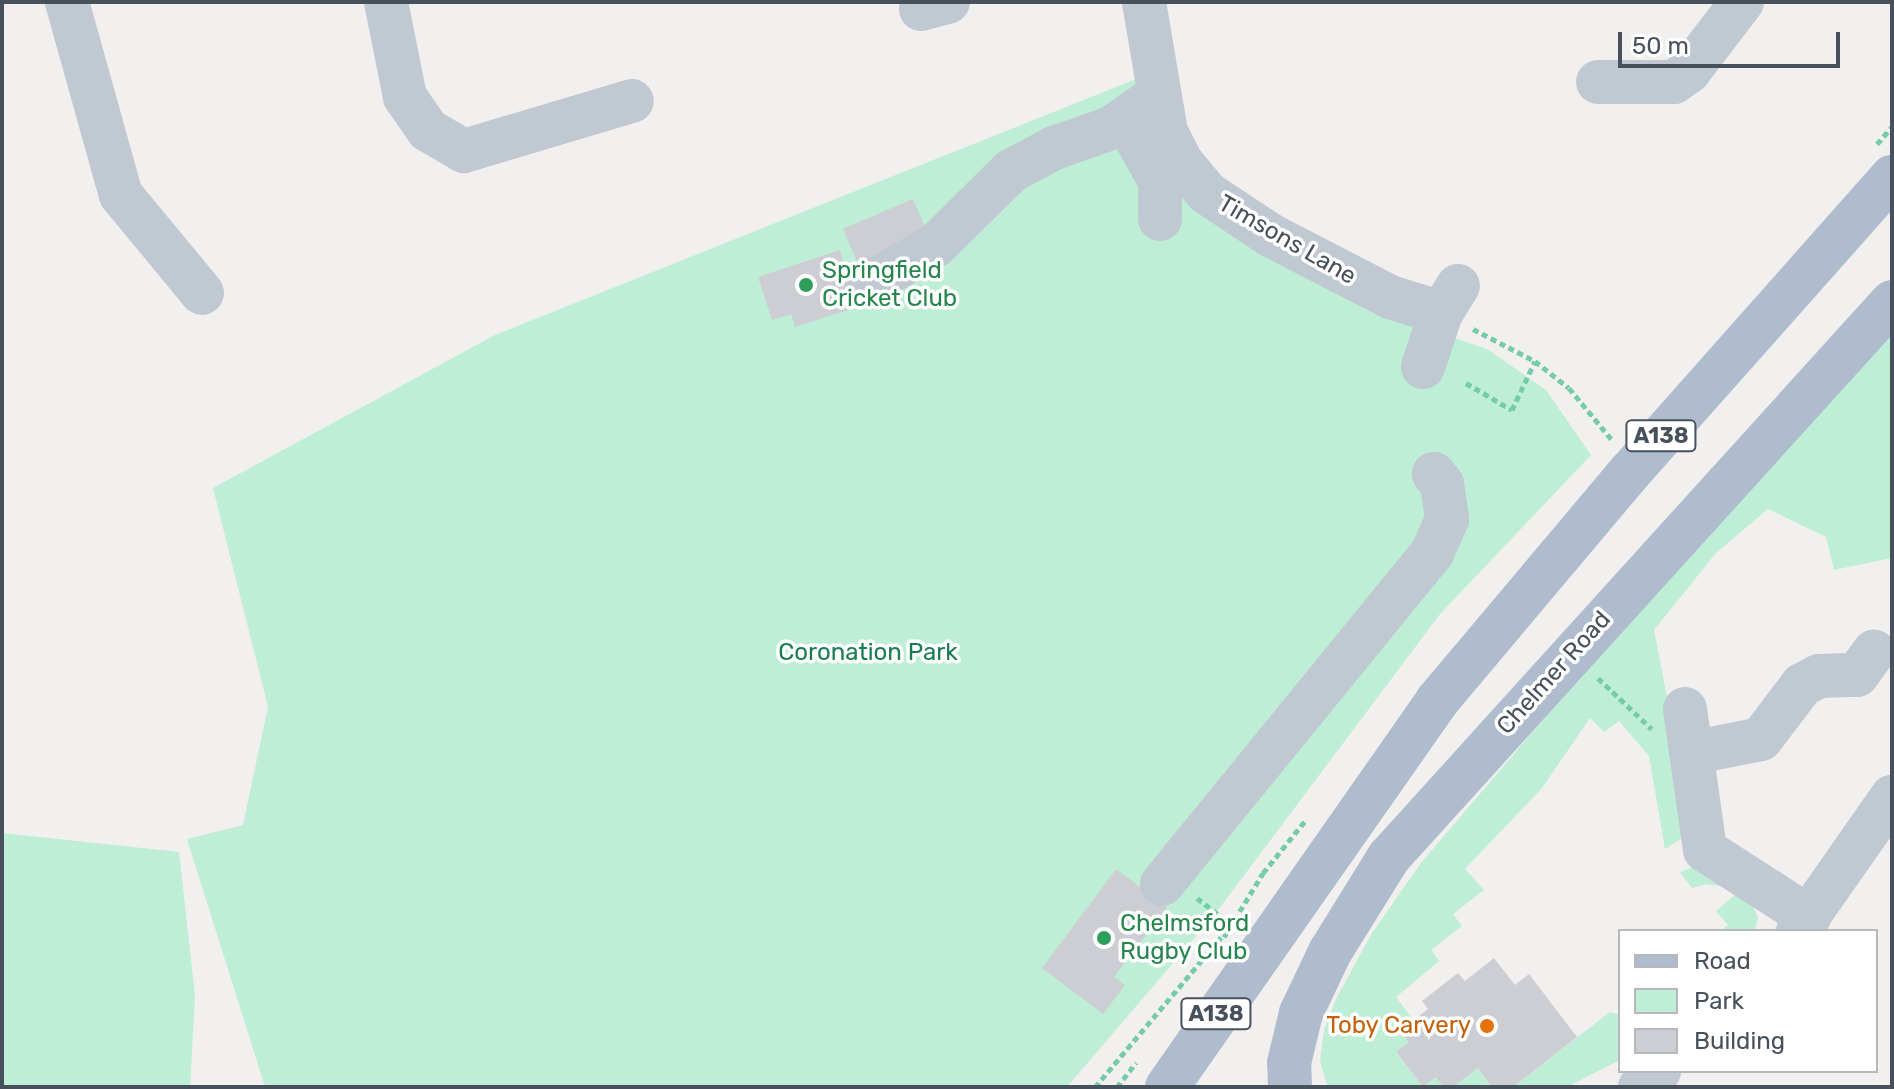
<!DOCTYPE html>
<style>
body{margin:0}
#map{position:relative;width:1894px;height:1089px;overflow:hidden;background:#f2efef;font-family:Rubik,sans-serif}
div>[style]{position:absolute}
[style*='--x']{left:calc(var(--x)*1px);top:calc(var(--y)*1px);width:calc(var(--w)*1px);rotate:calc(var(--a)*1deg)}
.green>*{inset:0;background:#beeed5}
.building>*{inset:0;background:#ccced4;transform-origin:0 0}
.path>*{height:5px;margin-top:-2.5px;transform-origin:0;background:repeating-linear-gradient(90deg,#77cca8 0 6px,transparent 0 10px)}
.minor>*{height:44px;margin:-22px;padding:0 22px;transform-origin:22px;border-radius:22px;background:#c0c8d1}
.major>*{height:44px;margin:-22px;padding:0 22px;transform-origin:22px;border-radius:22px;background:#afbcce}
.dots>*{width:22px;height:22px;translate:-50% -50%;box-sizing:border-box;border:4px solid #fff;border-radius:50%}
span{translate:-50% -50%;white-space:nowrap;text-align:center;line-height:1.15;-webkit-text-stroke:7px #fff;paint-order:stroke}
.shield-label span{padding:2px 6px;background:#fff;border:2px solid;border-radius:6px;-webkit-text-stroke-width:0}
.shield-label{font-size:22px;color:#47515c;font-weight:700}
.street-label{font-size:24px;color:#47515c}
.leisure-label{font-size:24px;color:#27864d}
.left{translate:0 -50%;text-align:left}
.park-label{font-size:24px;color:#197d53}
.food-label{font-size:24px;color:#c56008}
.right{translate:-100% -50%;text-align:right}
.frame{position:absolute;inset:0;border:4px solid #47515c;pointer-events:none}
.legend{position:absolute;left:1618px;top:929px;width:260px;height:144px;box-sizing:border-box;background:#fff;border:2px solid #b5b9be;margin:0;padding:10px 14px;list-style:none;font-size:24px;color:#47515c}
.legend li{display:flex;align-items:center;gap:16px;height:40px}
.legend b{width:40px;border:2px solid #b5b9be}
.scale{position:absolute;left:1618px;top:32px;width:222px;height:36px;box-sizing:border-box;border:4px solid #47515c;border-top:0;padding-left:10px;font-size:24px;line-height:28px;white-space:nowrap;color:#47515c;-webkit-text-stroke:6px #fff;paint-order:stroke}
</style>
<div id="map">
<div class="green">
<div style="clip-path:polygon(1136px 79px,1161px 154px,1419px 326px,1487px 349px,1546px 390px,1591px 455px,1440px 614px,1215px 914px,1067px 1087px,265px 1087px,187px 839px,243px 825px,268px 707px,213px 488px,495px 335px)"></div>
<div style="clip-path:polygon(1892px 331px,1892px 558px,1834px 570px,1826px 537px,1768px 509px,1716px 553px,1654px 630px,1693px 831px,1665px 849px,1649px 756px,1619px 721px,1604px 732px,1590px 718px,1542px 788px,1465px 869px,1484px 890px,1453px 914px,1462px 926px,1431px 950px,1439px 961px,1396px 997px,1413px 1020px,1400px 1031px,1409px 1042px,1396px 1053px,1423px 1087px,1436px 1077px,1443px 1087px,1328px 1087px,1320px 1062px,1324px 1030px,1336px 999px,1372px 933px,1421px 863px,1634px 613px)"></div>
<div style="clip-path:polygon(2px 833px,179px 852px,195px 996px,190px 1087px,2px 1087px)"></div>
<div style="clip-path:polygon(1697px 866px,1748px 896px,1758px 917px,1755px 931px,1721px 931px,1728px 925px,1716px 911px,1735px 895px,1727px 887px,1706px 884px,1692px 888px,1680px 872px)"></div>
<div style="clip-path:polygon(1610px 1012px,1620px 1015px,1620px 1060px,1567px 1087px,1513px 1087px)"></div>
<div style="clip-path:polygon(1478px 1068px,1492px 1087px,1453px 1087px)"></div>
</div>
<div class="building">
<div style="left:913px;top:199px;width:43px;height:76px;rotate:67deg"></div>
<div style="clip-path:polygon(840px 250px,854px 308px,795px 327px,791px 314px,772px 320px,758px 277px)"></div>
<div style="clip-path:polygon(1116px 869px,1167px 907px,1114px 977px,1125px 985px,1103px 1014px,1042px 968px)"></div>
<div style="clip-path:polygon(1494px 958px,1515px 985px,1529px 974px,1577px 1037px,1513px 1087px,1492px 1087px,1478px 1068px,1453px 1087px,1443px 1087px,1436px 1077px,1423px 1087px,1396px 1052px,1409px 1042px,1400px 1031px,1428px 1009px,1422px 1001px,1458px 973px,1465px 981px)"></div>
</div>
<div class="path">
<div style="--x:1877;--y:144;--w:23;--a:-49"></div>
<div style="--x:1473;--y:329;--w:70;--a:27.3"></div>
<div style="--x:1535;--y:361;--w:43;--a:38.5"></div>
<div style="--x:1569;--y:388;--w:69;--a:50.3"></div>
<div style="--x:1466;--y:383;--w:53;--a:30.4"></div>
<div style="--x:1512;--y:410;--w:54;--a:-64.9"></div>
<div style="--x:1598;--y:678;--w:74;--a:43.4"></div>
<div style="--x:1197;--y:898;--w:43;--a:37.4"></div>
<div style="--x:1224;--y:937;--w:75;--a:-58.6"></div>
<div style="--x:1263;--y:873;--w:67;--a:-51.1"></div>
<div style="--x:1095;--y:1087;--w:199;--a:-49.9"></div>
<div style="--x:1117;--y:1087;--w:31;--a:-52"></div>
</div>
<div class="minor">
<div style="--x:67;--y:2;--w:200;--a:74.4"></div>
<div style="--x:121;--y:195;--w:127;--a:50.4"></div>
<div style="--x:386;--y:2;--w:97;--a:78.7"></div>
<div style="--x:405;--y:97;--w:40;--a:55.1"></div>
<div style="--x:428;--y:130;--w:42;--a:30.3"></div>
<div style="--x:464;--y:151;--w:175;--a:-16.6"></div>
<div style="--x:1144;--y:2;--w:132;--a:80.4"></div>
<div style="--x:1166;--y:132;--w:34;--a:63"></div>
<div style="--x:1181;--y:162;--w:40;--a:50"></div>
<div style="--x:1207;--y:193;--w:78;--a:33.5"></div>
<div style="--x:1272;--y:236;--w:133;--a:27.3"></div>
<div style="--x:1390;--y:297;--w:53;--a:17.4"></div>
<div style="--x:1441;--y:313;--w:32;--a:-58"></div>
<div style="--x:921;--y:9;--w:28;--a:-15"></div>
<div style="--x:1598;--y:82;--w:76;--a:0"></div>
<div style="--x:1674;--y:82;--w:19;--a:-36"></div>
<div style="--x:1689;--y:71;--w:87;--a:-52.5"></div>
<div style="--x:1133;--y:133;--w:55;--a:60.6"></div>
<div style="--x:1160;--y:181;--w:38;--a:90"></div>
<div style="--x:867;--y:285;--w:80;--a:-30.1"></div>
<div style="--x:936;--y:245;--w:105;--a:-44.6"></div>
<div style="--x:1011;--y:171;--w:49;--a:-28.1"></div>
<div style="--x:1054;--y:148;--w:60;--a:-19.3"></div>
<div style="--x:1111;--y:128;--w:56;--a:-34.8"></div>
<div style="--x:1423;--y:367;--w:57;--a:-71.6"></div>
<div style="--x:1685;--y:709;--w:142;--a:81.9"></div>
<div style="--x:1705;--y:850;--w:124;--a:32.8"></div>
<div style="--x:1691;--y:753;--w:71;--a:-11.3"></div>
<div style="--x:1761;--y:739;--w:68;--a:-52.8"></div>
<div style="--x:1802;--y:685;--w:19;--a:-28"></div>
<div style="--x:1819;--y:676;--w:38;--a:-2"></div>
<div style="--x:1857;--y:675;--w:29;--a:-54"></div>
<div style="--x:1162;--y:884;--w:427;--a:-50.8"></div>
<div style="--x:1432;--y:553;--w:37;--a:-66"></div>
<div style="--x:1447;--y:519;--w:35;--a:-98"></div>
<div style="--x:1442;--y:484;--w:13;--a:-129"></div>
<div style="--x:1798;--y:931;--w:164;--a:-55"></div>
<div style="--x:1640;--y:1087;--w:25;--a:-40"></div>
</div>
<div class="major">
<div style="--x:1167;--y:1087;--w:471;--a:-55"></div>
<div style="--x:1437;--y:701;--w:299;--a:-49.9"></div>
<div style="--x:1630;--y:472;--w:395;--a:-48.4"></div>
<div style="--x:1290;--y:1087;--w:24;--a:-92"></div>
<div style="--x:1289;--y:1063;--w:51;--a:-76.5"></div>
<div style="--x:1301;--y:1013;--w:68;--a:-64.6"></div>
<div style="--x:1330;--y:952;--w:112;--a:-58.2"></div>
<div style="--x:1389;--y:857;--w:749;--a:-47.81"></div>
</div>
<div class="dots">
<div style="left:806px;top:285px;background:#2e9e5b"></div>
<div style="left:1104px;top:938px;background:#2e9e5b"></div>
<div style="left:1487px;top:1026px;background:#e8710a"></div>
</div>
<div class="shield-label">
<span style="left:1661px;top:436px">A138</span>
<span style="left:1216px;top:1014px">A138</span>
</div>
<div class="street-label">
<span style="left:1287px;top:240px;rotate:30deg">Timsons Lane</span>
<span style="left:1554px;top:673px;rotate:-48deg">Chelmer Road</span>
</div>
<div class="leisure-label">
<span class="left" style="left:822px;top:285px">Springfield<br>Cricket Club</span>
<span class="left" style="left:1120px;top:938px">Chelmsford<br>Rugby Club</span>
</div>
<div class="park-label">
<span style="left:868px;top:653px">Coronation Park</span>
</div>
<div class="food-label">
<span class="right" style="left:1471px;top:1026px">Toby Carvery</span>
</div>
<div class="frame"></div>
<ul class="legend">
<li><b style="height:10px;background:#afbcce"></b>Road</li>
<li><b style="height:22px;background:#beeed5"></b>Park</li>
<li><b style="height:22px;background:#ccced4"></b>Building</li>
</ul>
<div class="scale">50 m</div>
</div>
